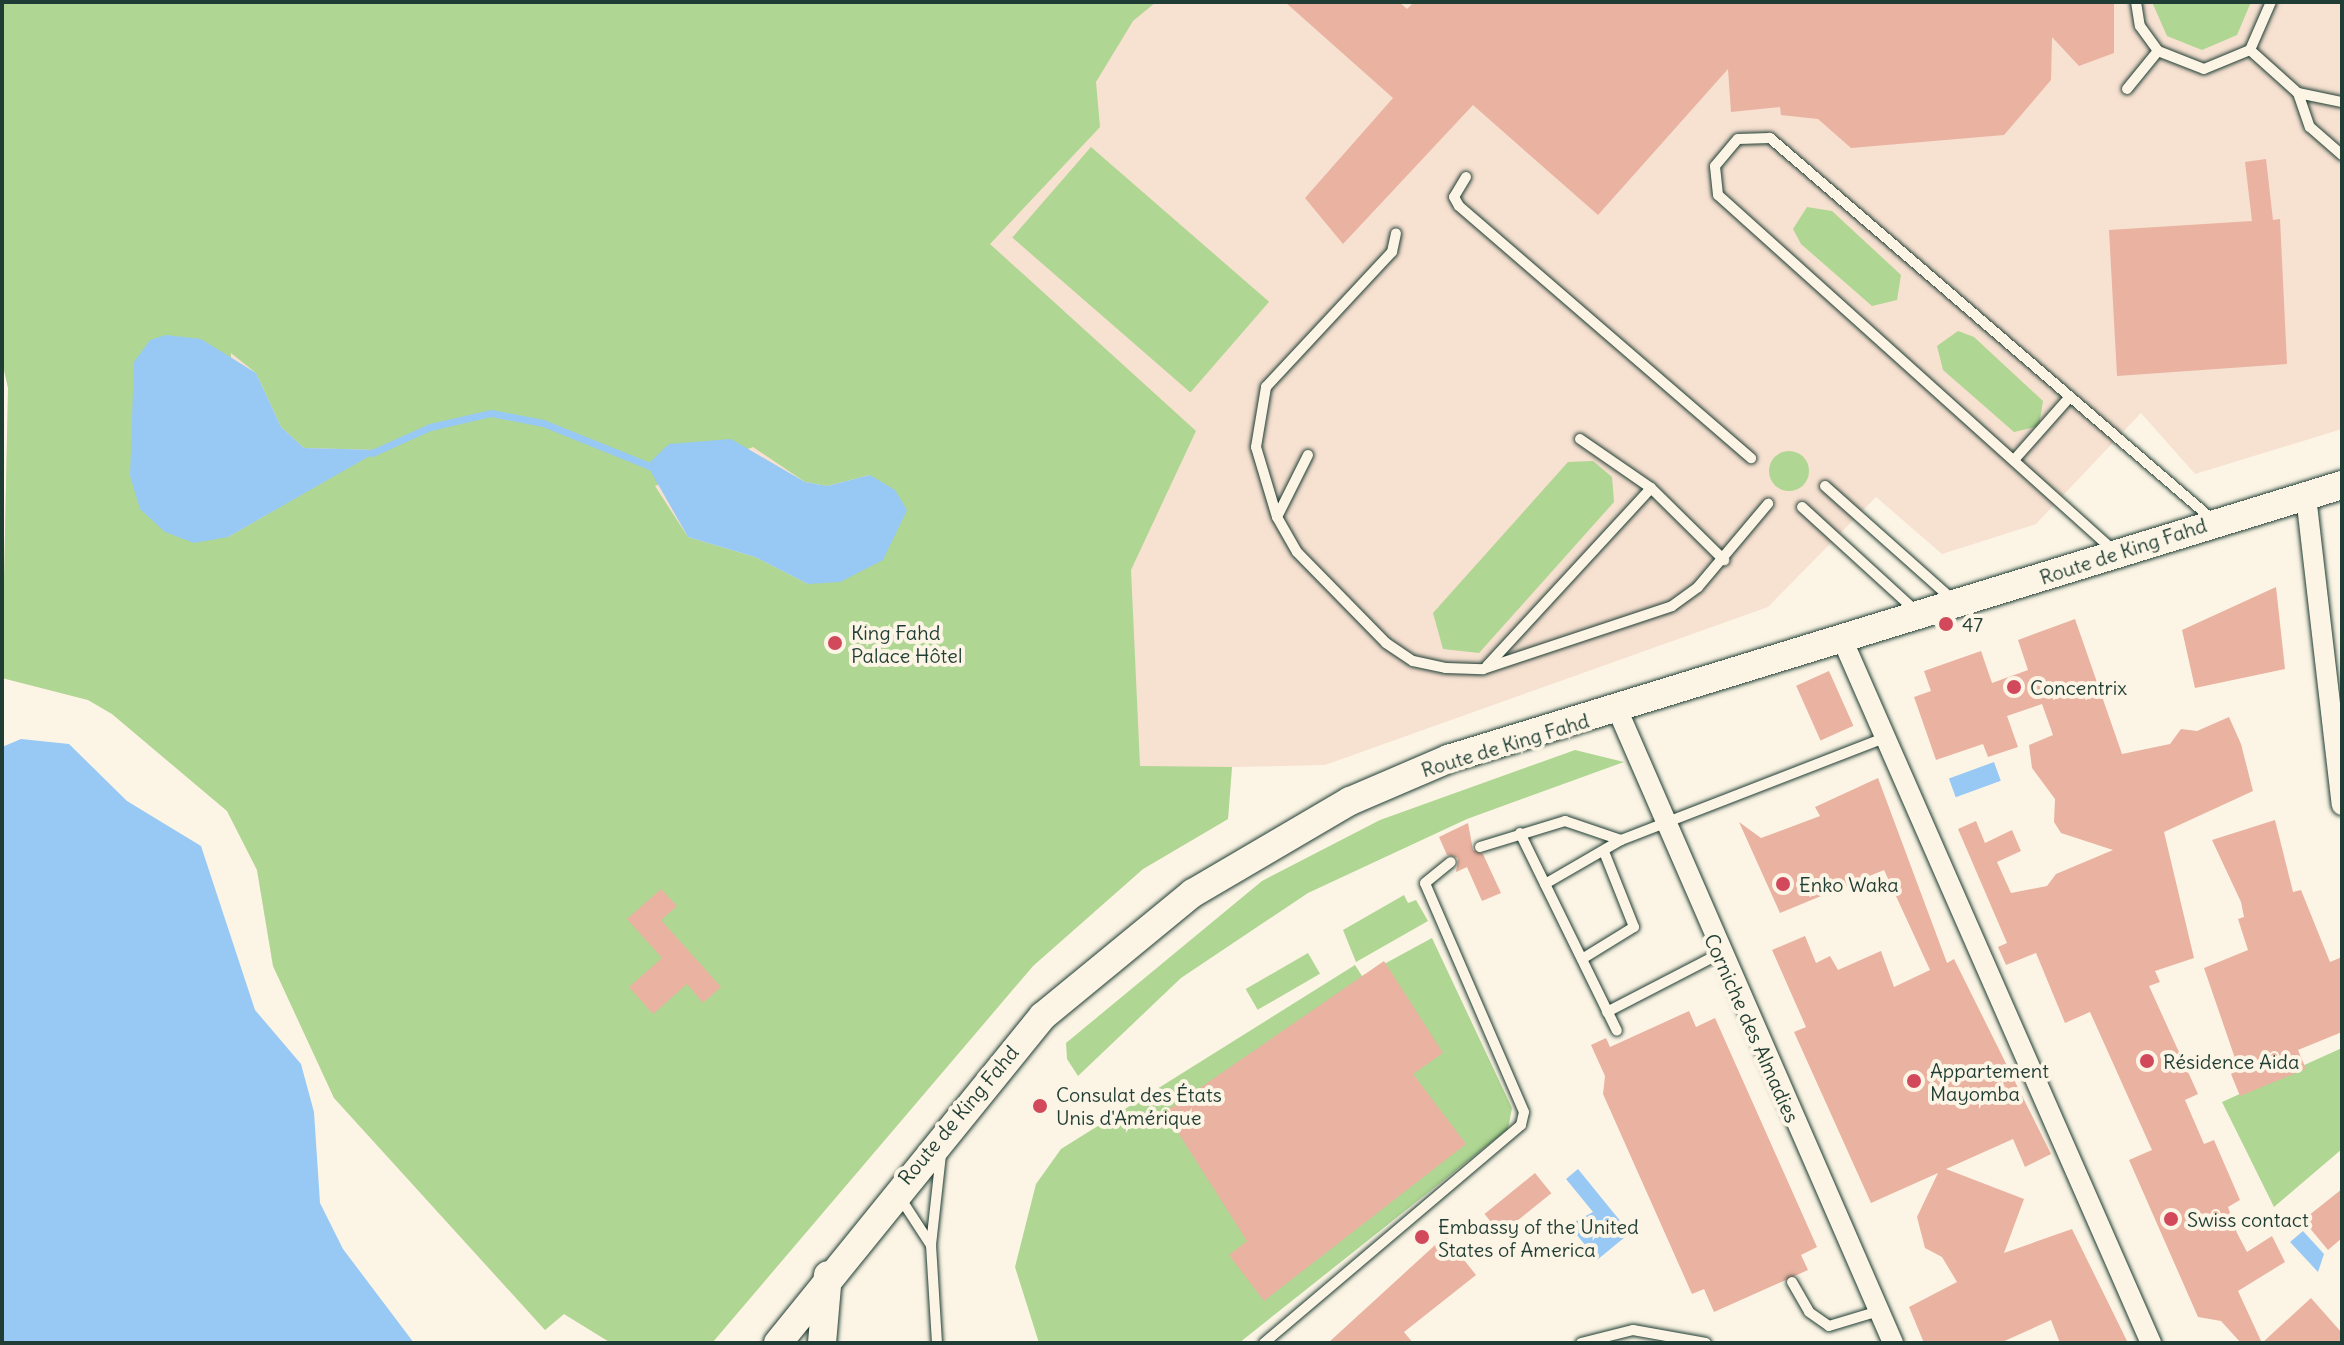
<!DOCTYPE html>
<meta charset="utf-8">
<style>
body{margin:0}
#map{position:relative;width:2344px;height:1345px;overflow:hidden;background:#fcf5e5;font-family:Delius,sans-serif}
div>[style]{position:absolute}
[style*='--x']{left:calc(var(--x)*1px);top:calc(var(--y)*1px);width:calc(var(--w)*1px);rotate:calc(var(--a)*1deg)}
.built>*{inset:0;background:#f7e1d1}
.green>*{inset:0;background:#afd692;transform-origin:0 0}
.round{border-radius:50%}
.water>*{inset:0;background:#98c9f4;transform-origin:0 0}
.stream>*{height:7px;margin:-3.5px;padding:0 3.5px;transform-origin:3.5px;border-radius:3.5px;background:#98c9f4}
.building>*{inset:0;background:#eab2a1;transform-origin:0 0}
.roads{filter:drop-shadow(0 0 2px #1f3d34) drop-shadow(0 0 2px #1f3d34)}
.lane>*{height:10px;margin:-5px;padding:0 5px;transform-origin:5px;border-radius:5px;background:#fcf5e5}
.street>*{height:20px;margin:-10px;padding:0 10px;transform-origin:10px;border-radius:10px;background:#fcf5e5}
.secondary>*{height:28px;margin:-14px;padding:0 14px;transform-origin:14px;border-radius:14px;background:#fcf5e5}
.dots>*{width:22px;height:22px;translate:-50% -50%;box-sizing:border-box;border:4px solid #fcf5e5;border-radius:50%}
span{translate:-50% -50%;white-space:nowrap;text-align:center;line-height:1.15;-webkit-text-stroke:8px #fcf5e5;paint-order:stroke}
.street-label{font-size:20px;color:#1f3d34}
.poi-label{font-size:20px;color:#1f3d34}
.left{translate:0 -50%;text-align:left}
.frame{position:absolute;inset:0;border:4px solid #1f3d34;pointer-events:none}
</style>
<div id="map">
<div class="built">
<div style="clip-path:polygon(2px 2px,2342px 2px,2342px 429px,2195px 474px,2141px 413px,2036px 524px,1942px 554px,1876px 497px,1768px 607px,1325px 765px,1232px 767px,1228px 819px,1143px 869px,1033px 966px,712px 1343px,611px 1343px,564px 1314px,545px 1330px,334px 1098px,273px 966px,257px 870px,227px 811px,112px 714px,88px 700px,2px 678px,8px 388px,2px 361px)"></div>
</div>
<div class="green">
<div style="clip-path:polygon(evenodd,2px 2px,1156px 2px,1133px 21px,1096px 82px,1100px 127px,990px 244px,1196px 431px,1131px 570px,1140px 766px,1232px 767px,1228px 819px,1143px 869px,1033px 966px,712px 1343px,611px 1343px,564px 1314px,545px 1330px,334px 1098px,273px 966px,257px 870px,227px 811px,112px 714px,88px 700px,2px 678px,8px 388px,2px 361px,2px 2px,231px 353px,256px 373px,281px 427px,304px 448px,378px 450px,228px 537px,231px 353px,2px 2px,753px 447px,805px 482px,827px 486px,870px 475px,808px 584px,755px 557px,688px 537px,655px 486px,753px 447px)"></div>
<div style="clip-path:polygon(2152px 2px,2251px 2px,2237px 35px,2202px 50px,2167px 36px)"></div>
<div style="left:1091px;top:147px;width:236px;height:120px;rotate:41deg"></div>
<div style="clip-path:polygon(1807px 207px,1832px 211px,1901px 275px,1897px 300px,1872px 306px,1801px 244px,1793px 229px)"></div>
<div style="clip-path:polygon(1958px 331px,1974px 337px,2043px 401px,2039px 426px,2014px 432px,1943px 370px,1937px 346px)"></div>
<div class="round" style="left:1769px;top:451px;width:40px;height:40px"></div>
<div style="clip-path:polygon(1593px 461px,1612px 477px,1614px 502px,1479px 653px,1443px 649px,1433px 613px,1568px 462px)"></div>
<div style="clip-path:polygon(1575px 750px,1624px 762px,1467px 819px,1308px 893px,1181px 978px,1078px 1076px,1067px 1059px,1066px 1043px,1262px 881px,1380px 820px)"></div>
<div style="clip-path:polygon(1404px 895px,1408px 903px,1416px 900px,1428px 921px,1356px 962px,1343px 930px)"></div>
<div style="clip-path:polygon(1432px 938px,1512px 1108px,1508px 1129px,1239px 1343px,1039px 1343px,1015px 1267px,1036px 1184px,1061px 1149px,1355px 965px,1362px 976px)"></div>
<div style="left:1308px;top:953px;width:24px;height:72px;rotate:60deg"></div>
<div style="clip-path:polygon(2342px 1048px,2342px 1149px,2274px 1207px,2222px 1102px)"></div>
</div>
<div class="water">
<div style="clip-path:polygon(166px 335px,201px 339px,256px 373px,281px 427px,304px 448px,380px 450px,228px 537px,194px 543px,165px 532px,140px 509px,130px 476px,134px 362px,150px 340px)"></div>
<div style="clip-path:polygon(731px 439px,805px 482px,827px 486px,870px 475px,895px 490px,907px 510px,883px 560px,840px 582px,808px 584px,755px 557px,688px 537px,647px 465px,669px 444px)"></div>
<div style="clip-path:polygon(21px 739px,69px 744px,127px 801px,201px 846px,255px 1010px,301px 1064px,314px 1112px,320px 1203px,343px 1249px,414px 1343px,2px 1343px,2px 747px)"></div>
<div style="left:1994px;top:762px;width:20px;height:48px;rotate:70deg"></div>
<div style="clip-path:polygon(1578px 1169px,1630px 1233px,1597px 1260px,1569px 1225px,1593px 1212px,1566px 1179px)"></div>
<div style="clip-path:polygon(2303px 1231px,2324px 1254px,2318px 1272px,2290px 1242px)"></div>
</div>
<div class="stream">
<div style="--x:372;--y:453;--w:64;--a:-24.1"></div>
<div style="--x:430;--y:427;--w:63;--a:-12.9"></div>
<div style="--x:491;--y:413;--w:53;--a:10.9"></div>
<div style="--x:543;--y:423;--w:121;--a:21.9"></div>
</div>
<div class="building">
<div style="clip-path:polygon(1285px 2px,1399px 2px,1407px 9px,1414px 2px,2114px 2px,2114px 53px,2079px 66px,2052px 37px,2051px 80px,2004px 135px,1851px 148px,1818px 119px,1781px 115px,1780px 107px,1731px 112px,1728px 69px,1598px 215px,1473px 105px,1343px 244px,1305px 198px,1393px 98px)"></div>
<div style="clip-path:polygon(2266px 159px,2273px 220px,2280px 219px,2287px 364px,2117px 376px,2109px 230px,2252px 221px,2245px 162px)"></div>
<div style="clip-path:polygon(2276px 587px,2285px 669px,2195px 688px,2182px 630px)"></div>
<div style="clip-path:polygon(2075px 619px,2122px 754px,2170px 744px,2181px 729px,2197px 731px,2229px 717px,2241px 744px,2253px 791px,2164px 832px,2194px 958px,2155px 971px,2160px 982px,2149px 986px,2198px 1094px,2185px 1100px,2204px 1144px,2214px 1140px,2240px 1200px,2228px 1207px,2237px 1233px,2247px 1252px,2272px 1236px,2285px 1262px,2238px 1291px,2262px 1343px,2311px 1298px,2342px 1333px,2342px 1343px,2241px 1343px,2221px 1321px,2198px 1317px,2129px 1160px,2152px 1150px,2090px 1012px,2065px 1023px,2036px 953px,2006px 965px,1998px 947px,2007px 943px,1958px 829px,1976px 821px,1985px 843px,2012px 830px,2021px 851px,1997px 862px,2011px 893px,2047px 886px,2056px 874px,2113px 850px,2061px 833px,2054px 822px,2055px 799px,2032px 768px,2029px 745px,2053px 735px,2042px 704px,2007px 716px,2018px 747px,1988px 757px,1983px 744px,1936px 760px,1914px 697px,1931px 691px,1924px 671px,1981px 651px,1992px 683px,2028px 670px,2018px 640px)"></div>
<div style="left:1829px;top:671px;width:60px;height:36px;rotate:66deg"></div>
<div style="clip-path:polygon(1878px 778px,1947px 963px,1954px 959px,2051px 1154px,2025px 1167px,2013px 1139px,1946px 1169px,2024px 1199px,2004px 1253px,2072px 1229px,2128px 1343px,2060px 1343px,2051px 1320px,2000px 1343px,1924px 1343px,1909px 1307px,1957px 1282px,1942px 1257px,1925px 1248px,1917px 1217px,1938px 1173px,1871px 1203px,1794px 1032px,1806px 1027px,1772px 950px,1805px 936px,1816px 963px,1830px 956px,1838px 970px,1881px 951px,1894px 987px,1930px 970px,1884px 870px,1780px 913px,1739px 822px,1761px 838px,1820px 816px,1815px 807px)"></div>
<div style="clip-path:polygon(2275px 820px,2293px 892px,2301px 890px,2330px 962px,2342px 957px,2342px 1032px,2298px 1050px,2306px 1069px,2240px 1096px,2231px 1074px,2239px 1070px,2204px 968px,2248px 950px,2238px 919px,2244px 917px,2241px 902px,2212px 840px)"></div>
<div style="clip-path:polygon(1468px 823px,1473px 850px,1483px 854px,1501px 893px,1482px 901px,1467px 867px,1456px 872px,1458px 858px,1447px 855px,1439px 837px)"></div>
<div style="clip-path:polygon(661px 889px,677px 906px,661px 920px,721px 987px,703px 1003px,687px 984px,653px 1014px,629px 987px,662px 958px,627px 919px)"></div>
<div style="clip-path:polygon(1384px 961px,1443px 1053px,1413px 1074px,1466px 1144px,1264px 1301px,1229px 1255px,1247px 1241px,1165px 1112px)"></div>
<div style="clip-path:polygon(1689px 1011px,1696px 1027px,1715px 1018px,1817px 1247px,1801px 1255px,1808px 1270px,1714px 1312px,1704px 1289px,1692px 1294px,1603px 1094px,1605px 1076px,1591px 1045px,1606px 1038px,1610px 1047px)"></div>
<div style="left:1535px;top:1173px;width:26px;height:65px;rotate:51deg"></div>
<div style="clip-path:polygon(2342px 1189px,2342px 1238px,2328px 1250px,2303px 1220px)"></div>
<div style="clip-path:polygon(1445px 1236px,1476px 1275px,1404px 1332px,1413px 1343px,1328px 1343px)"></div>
</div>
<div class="roads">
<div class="lane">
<div style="--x:2136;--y:2;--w:24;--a:81"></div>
<div style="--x:2140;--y:26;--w:31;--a:54"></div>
<div style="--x:2158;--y:51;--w:49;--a:21.4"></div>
<div style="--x:2204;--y:69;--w:50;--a:-22.4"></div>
<div style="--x:2250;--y:50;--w:52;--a:-66.4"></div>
<div style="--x:2250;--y:50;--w:64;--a:41.9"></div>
<div style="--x:2298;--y:93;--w:36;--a:71"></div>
<div style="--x:2310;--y:127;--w:43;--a:41.2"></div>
<div style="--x:2127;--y:89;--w:49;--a:-50.8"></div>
<div style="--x:2298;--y:93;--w:45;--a:11.6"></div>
<div style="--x:1466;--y:177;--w:23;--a:121"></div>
<div style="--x:1454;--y:197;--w:10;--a:61"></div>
<div style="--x:1459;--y:206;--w:386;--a:40.8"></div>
<div style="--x:1580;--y:439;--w:86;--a:34.6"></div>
<div style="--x:1651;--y:488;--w:103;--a:44.6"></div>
<div style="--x:1308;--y:455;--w:69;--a:116.6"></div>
<div style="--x:1277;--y:517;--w:40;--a:60.3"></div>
<div style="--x:1297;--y:552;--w:127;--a:45.6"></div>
<div style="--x:1386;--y:643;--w:32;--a:34"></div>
<div style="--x:1413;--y:661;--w:34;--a:12"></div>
<div style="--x:1446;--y:668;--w:37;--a:2"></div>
<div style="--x:1483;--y:669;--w:199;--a:-18.4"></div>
<div style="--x:1672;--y:606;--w:32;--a:-36"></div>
<div style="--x:1698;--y:587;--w:109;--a:-49.9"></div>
<div style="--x:2014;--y:460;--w:81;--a:-48.5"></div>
<div style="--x:1825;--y:486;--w:170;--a:41.7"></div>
<div style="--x:1802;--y:507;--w:154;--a:42.4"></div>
<div style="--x:1277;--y:517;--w:73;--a:-106.7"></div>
<div style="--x:1256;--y:447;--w:61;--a:-80.5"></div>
<div style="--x:1266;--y:387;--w:185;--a:-47"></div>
<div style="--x:1392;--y:252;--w:19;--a:-78"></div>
<div style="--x:2113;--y:550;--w:531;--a:-138.05"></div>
<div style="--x:1718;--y:195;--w:29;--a:-96"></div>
<div style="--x:1715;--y:166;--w:35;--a:-50"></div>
<div style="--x:1738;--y:139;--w:32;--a:-2"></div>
<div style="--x:1770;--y:138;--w:585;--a:40.77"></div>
<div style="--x:1487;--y:666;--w:242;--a:-47.3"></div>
<div style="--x:1520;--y:833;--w:220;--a:63.9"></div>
<div style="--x:1480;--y:847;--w:89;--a:-17"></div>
<div style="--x:1565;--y:821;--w:59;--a:18.7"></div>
<div style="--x:1621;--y:840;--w:282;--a:-21.2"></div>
<div style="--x:1545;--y:884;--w:88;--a:-30.1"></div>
<div style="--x:1582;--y:959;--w:61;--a:-31.6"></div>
<div style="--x:1634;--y:927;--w:79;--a:-111.7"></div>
<div style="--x:1607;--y:1012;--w:126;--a:-27.4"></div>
<div style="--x:899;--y:1196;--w:59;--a:56.9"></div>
<div style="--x:1792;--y:1282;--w:34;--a:60"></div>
<div style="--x:1809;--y:1312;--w:24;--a:35"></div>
<div style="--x:1829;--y:1326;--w:52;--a:-16.7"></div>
<div style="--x:937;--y:1343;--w:98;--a:-93.5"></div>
<div style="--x:931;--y:1245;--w:92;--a:-83.7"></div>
<div style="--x:1264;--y:1343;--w:337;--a:-40.3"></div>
<div style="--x:1521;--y:1125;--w:13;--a:-77"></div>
<div style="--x:1524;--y:1112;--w:249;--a:-113.4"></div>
<div style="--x:1425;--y:883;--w:33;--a:-39"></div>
<div style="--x:1581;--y:1343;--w:54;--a:-14"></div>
<div style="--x:1633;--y:1330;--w:74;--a:10.1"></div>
</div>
<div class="street">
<div style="--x:2306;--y:496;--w:311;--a:83.4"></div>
<div style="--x:1843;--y:641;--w:767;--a:66.31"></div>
<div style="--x:1618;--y:711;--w:689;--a:66.48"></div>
</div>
<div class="secondary">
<div style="--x:778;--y:1343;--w:421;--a:-51"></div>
<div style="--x:1043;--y:1016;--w:194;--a:-39.4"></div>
<div style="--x:1193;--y:893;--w:182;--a:-30.4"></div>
<div style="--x:1350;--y:801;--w:107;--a:-23.2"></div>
<div style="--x:1448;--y:759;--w:935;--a:-17.04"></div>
<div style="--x:822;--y:1343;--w:68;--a:-85"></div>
</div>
</div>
<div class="dots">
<div style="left:1946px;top:624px;background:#d1495b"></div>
<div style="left:835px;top:643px;background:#d1495b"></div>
<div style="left:2014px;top:687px;background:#d1495b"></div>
<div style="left:1783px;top:884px;background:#d1495b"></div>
<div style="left:2147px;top:1061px;background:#d1495b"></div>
<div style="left:1914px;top:1081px;background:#d1495b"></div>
<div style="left:1040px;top:1106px;background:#d1495b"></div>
<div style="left:2171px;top:1219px;background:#d1495b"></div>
<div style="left:1422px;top:1237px;background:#d1495b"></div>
</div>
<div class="street-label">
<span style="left:2123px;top:551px;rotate:-18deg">Route de King Fahd</span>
<span style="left:1505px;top:745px;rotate:-17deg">Route de King Fahd</span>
<span style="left:1752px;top:1028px;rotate:66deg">Corniche des Almadies</span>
<span style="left:958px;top:1115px;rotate:-50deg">Route de King Fahd</span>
</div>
<div class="poi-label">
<span class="left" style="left:1962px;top:624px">47</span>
<span class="left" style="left:851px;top:644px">King Fahd<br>Palace Hôtel</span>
<span class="left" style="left:2030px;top:687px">Concentrix</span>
<span class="left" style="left:1799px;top:884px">Enko Waka</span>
<span class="left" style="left:2163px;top:1061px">Résidence Aida</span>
<span class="left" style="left:1930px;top:1082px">Appartement<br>Mayomba</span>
<span class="left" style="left:1056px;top:1106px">Consulat des États<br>Unis d'Amérique</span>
<span class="left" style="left:2187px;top:1219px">Swiss contact</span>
<span class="left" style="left:1438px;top:1238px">Embassy of the United<br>States of America</span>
</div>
<div class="frame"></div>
</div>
